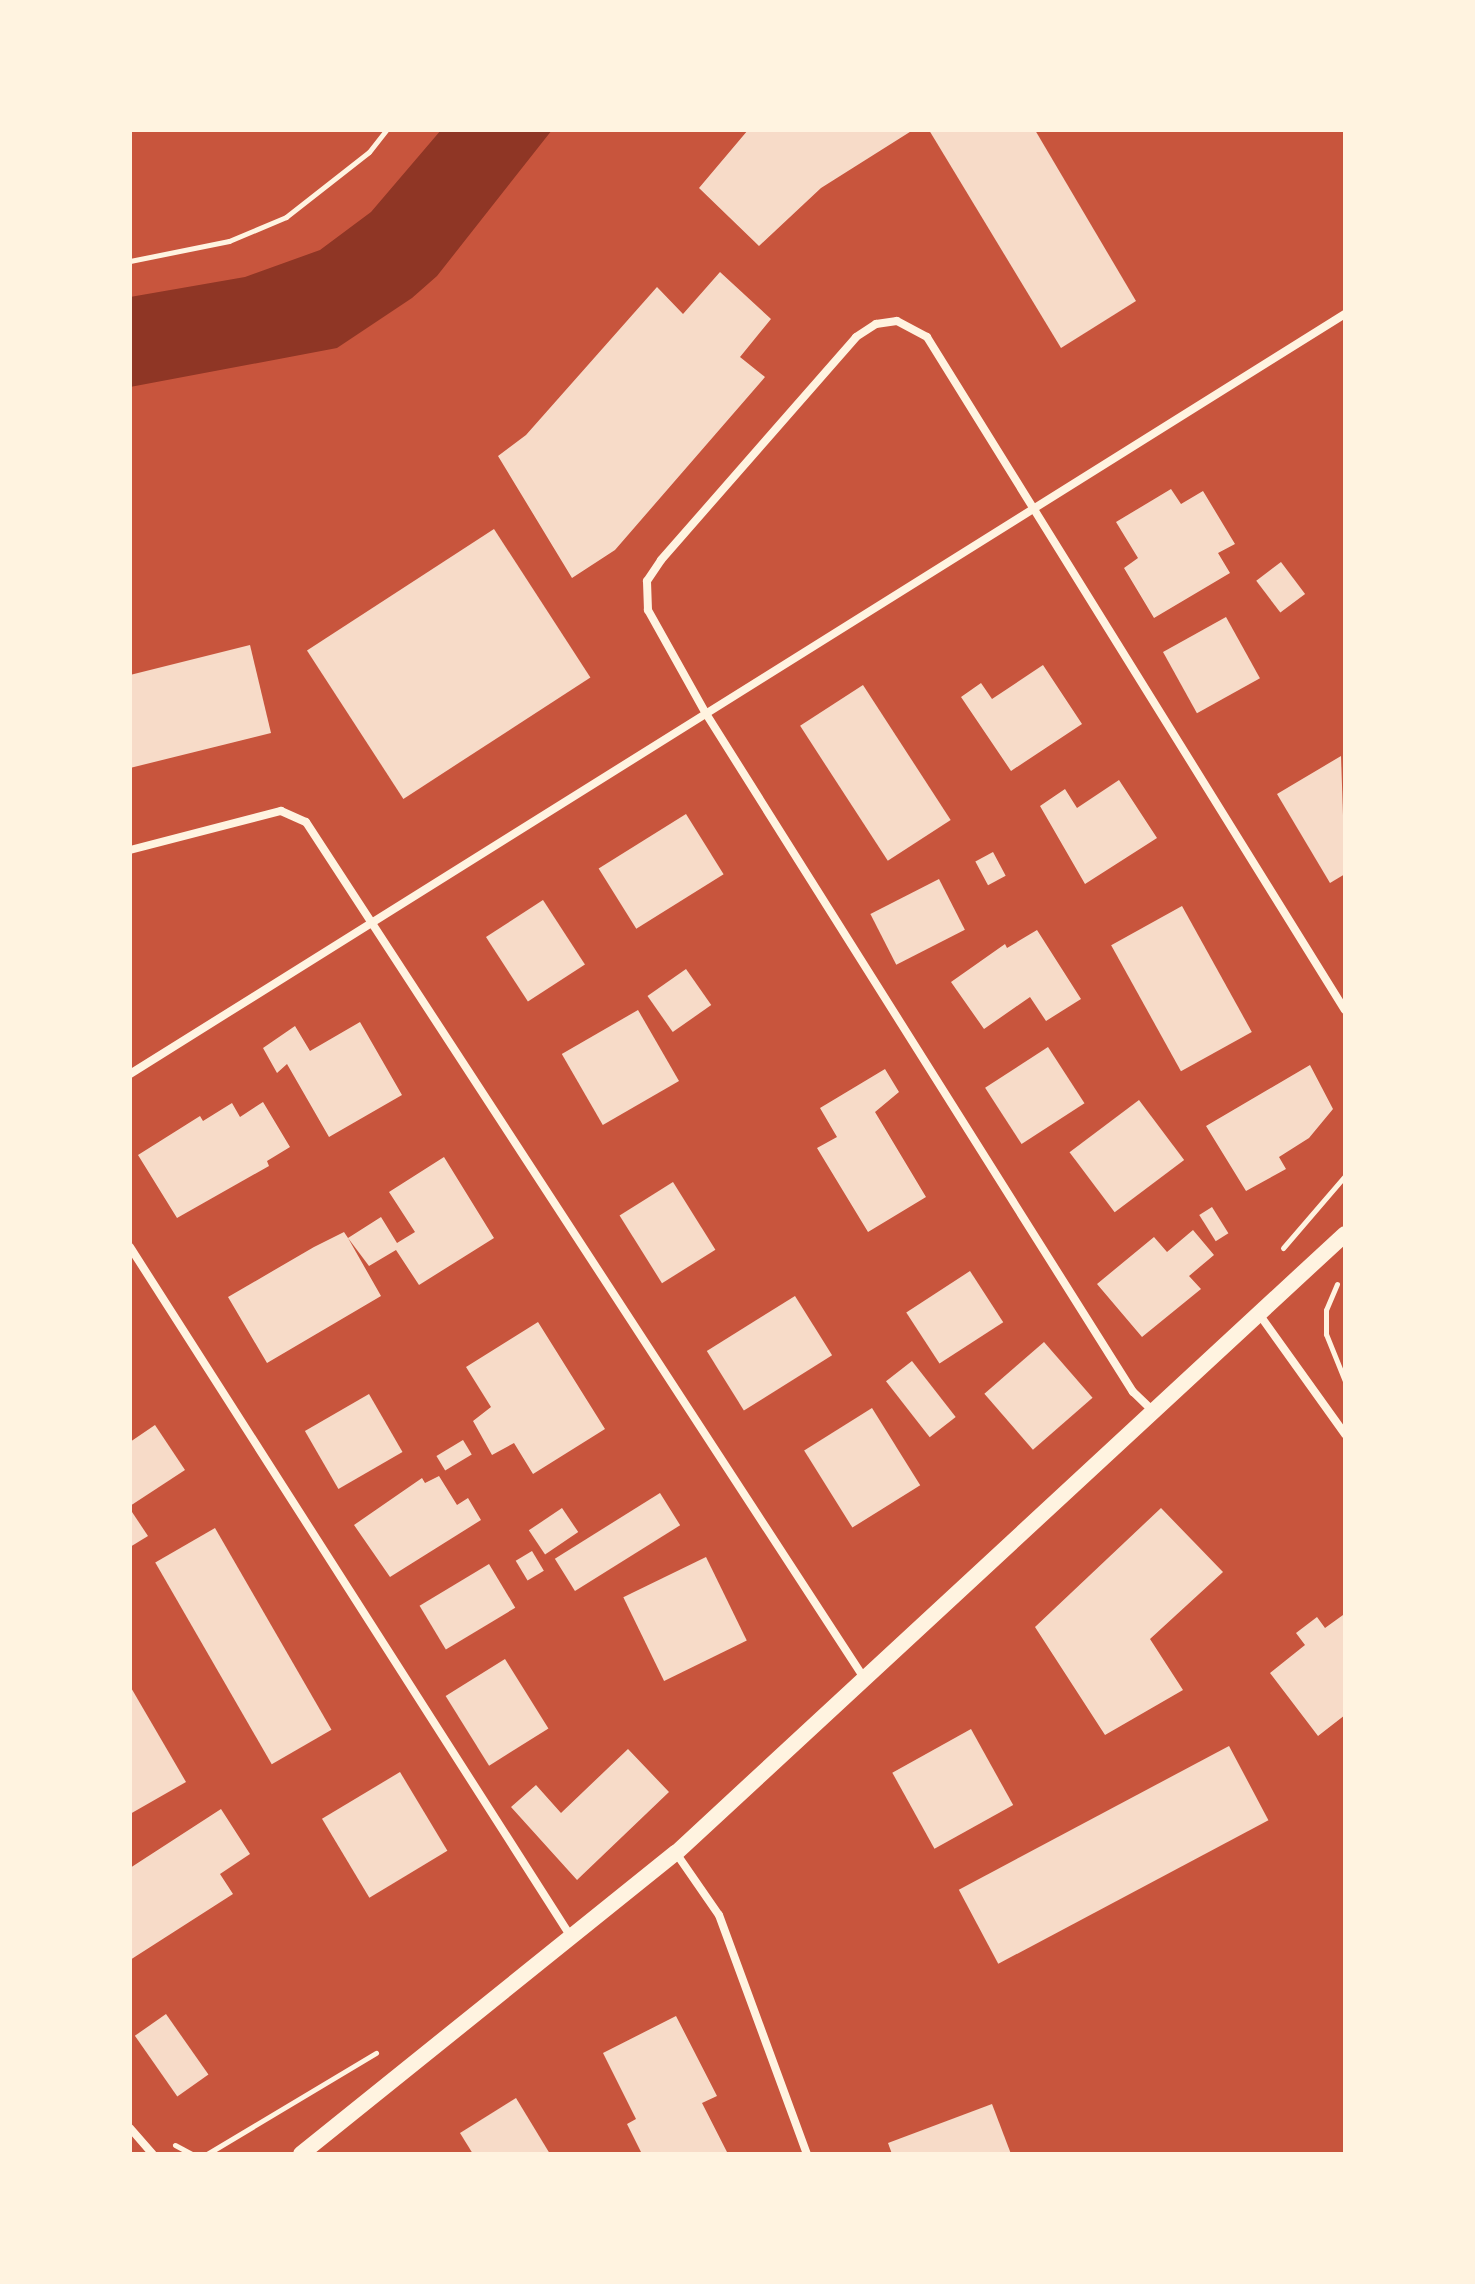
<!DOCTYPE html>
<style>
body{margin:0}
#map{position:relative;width:1475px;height:2284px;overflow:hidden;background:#c8553d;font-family:"Nunito Sans",sans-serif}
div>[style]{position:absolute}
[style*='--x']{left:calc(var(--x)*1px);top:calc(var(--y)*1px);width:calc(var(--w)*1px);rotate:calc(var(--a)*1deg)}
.water>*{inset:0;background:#8f3625}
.building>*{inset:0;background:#f7dbc8;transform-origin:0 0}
.path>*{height:5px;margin:-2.5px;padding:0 2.5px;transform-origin:2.5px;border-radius:2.5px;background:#fff3e0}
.minor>*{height:8px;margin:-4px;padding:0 4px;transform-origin:4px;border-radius:4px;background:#fff3e0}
.secondary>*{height:16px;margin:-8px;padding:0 8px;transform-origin:8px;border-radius:8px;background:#fff3e0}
span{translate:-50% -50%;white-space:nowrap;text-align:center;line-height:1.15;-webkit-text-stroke:8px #fff3e0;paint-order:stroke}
.frame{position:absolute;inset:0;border:132px solid #fff3e0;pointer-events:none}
</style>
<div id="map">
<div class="water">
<div style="clip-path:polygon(441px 130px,552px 130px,437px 276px,412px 298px,337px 348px,130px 387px,130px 297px,245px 277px,320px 250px,371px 212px)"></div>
</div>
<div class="building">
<div style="clip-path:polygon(748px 130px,913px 130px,821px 188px,759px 246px,699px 188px)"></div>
<div style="clip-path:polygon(929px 130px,1035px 130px,1136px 301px,1061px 348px)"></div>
<div style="clip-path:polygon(720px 272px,771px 319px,740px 357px,765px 377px,615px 550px,572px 578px,498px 456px,526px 435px,657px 287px,683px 314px)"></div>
<div style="clip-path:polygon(1171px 489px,1181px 504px,1203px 491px,1235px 544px,1218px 553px,1230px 573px,1154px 618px,1124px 568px,1138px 558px,1116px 522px)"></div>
<div style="left:494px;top:529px;width:177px;height:223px;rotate:57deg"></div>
<div style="left:1281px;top:562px;width:40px;height:31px;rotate:53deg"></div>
<div style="left:1226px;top:617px;width:70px;height:72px;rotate:61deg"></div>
<div style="clip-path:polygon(250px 645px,271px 733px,130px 768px,130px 675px)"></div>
<div style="clip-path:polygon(1043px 665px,1082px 724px,1011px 771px,961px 697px,981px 683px,992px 699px)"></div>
<div style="left:863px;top:685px;width:161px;height:75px;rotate:57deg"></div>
<div style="clip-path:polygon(1341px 756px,1345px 874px,1330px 883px,1277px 794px)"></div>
<div style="clip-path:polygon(1119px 780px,1157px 838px,1085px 884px,1040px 806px,1065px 789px,1077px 808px)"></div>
<div style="left:686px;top:814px;width:71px;height:103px;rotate:58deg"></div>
<div style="left:993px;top:852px;width:27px;height:20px;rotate:62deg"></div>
<div style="left:939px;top:879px;width:57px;height:77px;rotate:63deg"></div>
<div style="left:543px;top:900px;width:77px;height:68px;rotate:57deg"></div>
<div style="left:1182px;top:906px;width:144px;height:81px;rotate:61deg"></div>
<div style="clip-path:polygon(1037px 930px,1081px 999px,1046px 1021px,1030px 997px,984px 1029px,951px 982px,1005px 944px,1007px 948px)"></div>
<div style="left:686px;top:969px;width:44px;height:47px;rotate:55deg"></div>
<div style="left:638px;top:1010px;width:82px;height:88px;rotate:60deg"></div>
<div style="clip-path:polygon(360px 1022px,402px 1095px,329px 1137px,287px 1064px,277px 1073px,263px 1048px,295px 1026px,310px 1051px)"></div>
<div style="left:1048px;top:1047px;width:67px;height:75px;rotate:57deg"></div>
<div style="clip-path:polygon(1310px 1065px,1333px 1109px,1309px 1138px,1279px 1157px,1286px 1169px,1246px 1191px,1206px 1126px)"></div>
<div style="clip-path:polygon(885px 1069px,899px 1092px,875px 1112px,926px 1197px,868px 1232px,817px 1148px,837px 1137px,820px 1108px)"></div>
<div style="left:1139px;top:1100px;width:75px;height:87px;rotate:53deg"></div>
<div style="clip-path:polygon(263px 1102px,290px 1147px,267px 1161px,269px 1166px,177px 1218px,138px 1155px,200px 1116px,203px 1121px,232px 1103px,240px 1117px)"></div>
<div style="clip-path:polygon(444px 1157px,494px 1238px,419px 1285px,396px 1250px,369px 1266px,348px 1238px,381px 1296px,267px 1363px,228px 1297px,314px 1247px,344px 1232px,348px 1238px,381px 1217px,397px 1243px,415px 1232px,389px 1192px)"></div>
<div style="left:673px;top:1182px;width:80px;height:63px;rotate:58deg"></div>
<div style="left:1212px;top:1207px;width:31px;height:15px;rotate:58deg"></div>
<div style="clip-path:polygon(1193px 1230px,1214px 1255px,1189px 1276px,1201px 1289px,1142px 1337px,1097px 1284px,1154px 1237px,1167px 1252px)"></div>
<div style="left:970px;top:1271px;width:61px;height:76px;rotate:57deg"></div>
<div style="left:795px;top:1296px;width:70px;height:104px;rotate:58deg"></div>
<div style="clip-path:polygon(538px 1322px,605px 1429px,533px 1474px,514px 1443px,492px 1455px,473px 1421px,491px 1407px,466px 1367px)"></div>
<div style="left:1044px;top:1342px;width:74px;height:79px;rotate:49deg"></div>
<div style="left:912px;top:1361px;width:71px;height:33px;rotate:52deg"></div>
<div style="left:369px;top:1394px;width:67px;height:74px;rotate:60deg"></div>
<div style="left:872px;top:1408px;width:91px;height:80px;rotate:58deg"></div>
<div style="clip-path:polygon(155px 1425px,185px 1470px,130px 1506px,130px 1442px)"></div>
<div style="left:463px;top:1440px;width:17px;height:31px;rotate:59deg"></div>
<div style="clip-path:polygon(439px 1476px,457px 1505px,468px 1498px,481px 1520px,390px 1577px,354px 1525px,422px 1478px,425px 1483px)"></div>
<div style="left:660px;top:1493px;width:38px;height:124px;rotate:58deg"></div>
<div style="left:562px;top:1508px;width:29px;height:40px;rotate:56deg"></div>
<div style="clip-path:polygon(1161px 1508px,1223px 1572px,1150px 1639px,1183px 1690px,1105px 1735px,1035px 1627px)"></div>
<div style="clip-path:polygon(130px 1509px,148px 1536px,130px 1547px)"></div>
<div style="left:215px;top:1528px;width:233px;height:69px;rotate:60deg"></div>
<div style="left:532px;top:1551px;width:23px;height:19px;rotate:59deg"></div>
<div style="left:706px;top:1557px;width:93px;height:92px;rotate:64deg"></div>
<div style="left:489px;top:1564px;width:51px;height:81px;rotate:59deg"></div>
<div style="clip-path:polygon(1343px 1615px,1345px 1715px,1318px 1736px,1270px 1673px,1305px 1645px,1296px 1633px,1317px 1617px,1325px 1628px)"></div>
<div style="left:505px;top:1659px;width:82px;height:70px;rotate:58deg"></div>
<div style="clip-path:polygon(130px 1686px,186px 1782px,130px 1814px)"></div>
<div style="left:971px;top:1729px;width:87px;height:90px;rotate:61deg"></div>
<div style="left:1229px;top:1746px;width:84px;height:306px;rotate:62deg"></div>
<div style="clip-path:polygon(628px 1749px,669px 1792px,577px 1880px,511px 1807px,536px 1785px,561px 1813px)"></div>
<div style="left:400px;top:1772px;width:92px;height:91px;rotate:59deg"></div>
<div style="clip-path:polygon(221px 1809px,250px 1854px,220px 1874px,233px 1894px,130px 1960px,130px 1868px)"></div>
<div style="left:166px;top:2014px;width:74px;height:38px;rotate:55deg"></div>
<div style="clip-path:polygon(676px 2016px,717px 2096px,702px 2103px,728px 2154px,642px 2154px,627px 2124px,636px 2119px,603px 2053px)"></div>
<div style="clip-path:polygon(516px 2098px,550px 2154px,473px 2154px,460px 2133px)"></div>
<div style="clip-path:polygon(992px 2104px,1011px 2154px,892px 2154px,888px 2143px)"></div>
</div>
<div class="path">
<div style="--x:130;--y:261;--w:101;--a:-11.4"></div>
<div style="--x:229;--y:241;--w:62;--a:-22.8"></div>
<div style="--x:286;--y:217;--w:105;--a:-38.1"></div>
<div style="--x:369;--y:152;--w:28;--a:-52"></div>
<div style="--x:1283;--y:1248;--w:95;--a:-49.3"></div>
<div style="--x:1337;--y:1284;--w:28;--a:113"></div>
<div style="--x:1326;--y:1310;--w:24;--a:90"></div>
<div style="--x:1326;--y:1334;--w:51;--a:68"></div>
<div style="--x:175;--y:2145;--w:19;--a:28"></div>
<div style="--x:207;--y:2154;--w:197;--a:-30.9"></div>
</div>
<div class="minor">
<div style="--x:130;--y:850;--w:156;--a:-14.5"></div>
<div style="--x:281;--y:811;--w:27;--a:24"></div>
<div style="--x:306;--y:822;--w:1022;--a:56.9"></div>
<div style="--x:130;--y:1074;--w:1433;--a:-32.03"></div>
<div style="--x:130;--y:1247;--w:822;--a:57.41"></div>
<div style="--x:1259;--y:1314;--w:148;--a:54.4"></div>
<div style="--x:1153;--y:1411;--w:28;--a:-136"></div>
<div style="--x:1133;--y:1392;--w:803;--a:-122.19"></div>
<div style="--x:705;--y:712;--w:117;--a:-119.2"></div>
<div style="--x:648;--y:610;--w:29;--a:-92"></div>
<div style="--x:647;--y:581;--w:25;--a:-56"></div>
<div style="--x:661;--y:560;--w:296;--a:-48.8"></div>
<div style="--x:856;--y:337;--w:24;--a:-33"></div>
<div style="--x:876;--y:324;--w:21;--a:-8"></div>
<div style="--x:897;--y:321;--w:34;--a:28"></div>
<div style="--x:927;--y:337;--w:792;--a:58.16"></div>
<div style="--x:676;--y:1853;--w:75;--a:55.3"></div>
<div style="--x:719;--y:1915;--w:255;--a:69.8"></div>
<div style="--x:130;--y:2128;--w:35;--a:49"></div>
</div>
<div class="secondary">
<div style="--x:301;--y:2154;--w:481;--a:-38.8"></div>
<div style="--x:676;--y:1853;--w:911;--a:-42.78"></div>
</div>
<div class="frame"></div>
</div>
